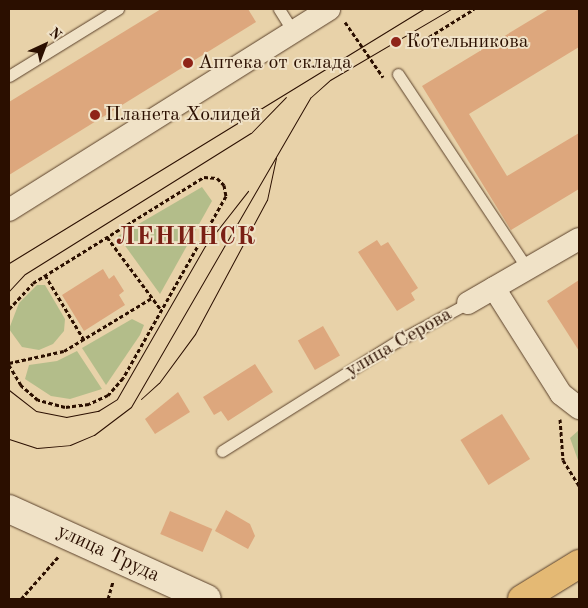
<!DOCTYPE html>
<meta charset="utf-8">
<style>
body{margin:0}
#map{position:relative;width:588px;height:608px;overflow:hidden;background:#e8d2a9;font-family:"Old Standard TT",serif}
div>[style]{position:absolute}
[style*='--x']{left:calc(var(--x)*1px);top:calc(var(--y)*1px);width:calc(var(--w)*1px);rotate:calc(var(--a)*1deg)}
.green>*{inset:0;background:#b3bd8a}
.building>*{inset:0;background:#dda77d;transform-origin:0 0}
.path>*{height:3px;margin-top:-1.5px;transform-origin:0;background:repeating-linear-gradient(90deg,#2b0f00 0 4px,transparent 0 6.5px)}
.roads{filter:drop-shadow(0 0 1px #5a402a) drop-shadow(0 0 1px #5a402a)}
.lane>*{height:11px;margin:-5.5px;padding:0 5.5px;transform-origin:5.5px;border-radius:5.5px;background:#f0e2c7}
.street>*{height:22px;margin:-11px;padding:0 11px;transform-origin:11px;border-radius:11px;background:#f0e2c7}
.secondary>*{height:28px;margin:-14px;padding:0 14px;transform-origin:14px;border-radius:14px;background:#f0e2c7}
.primary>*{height:28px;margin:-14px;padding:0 14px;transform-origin:14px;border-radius:14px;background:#e4b974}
.tram>*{height:1px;margin:-0.5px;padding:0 0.5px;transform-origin:0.5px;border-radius:0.5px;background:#2b0f00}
.dots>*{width:14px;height:14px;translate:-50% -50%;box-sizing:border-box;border:2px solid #f0e2c7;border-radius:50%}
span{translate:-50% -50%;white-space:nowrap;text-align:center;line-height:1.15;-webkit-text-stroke:4px #f0e2c7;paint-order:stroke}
.poi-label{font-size:20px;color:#2b0f00}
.left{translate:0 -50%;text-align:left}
.street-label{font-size:20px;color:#2b0f00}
.district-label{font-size:25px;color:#7a1f14;font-weight:700;letter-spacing:1px}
.frame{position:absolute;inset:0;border:10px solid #2b0f00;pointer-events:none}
.north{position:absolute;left:20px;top:20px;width:50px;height:50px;-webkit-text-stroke:4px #f0e2c7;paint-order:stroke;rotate:43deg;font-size:14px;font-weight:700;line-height:20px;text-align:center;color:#2b0f00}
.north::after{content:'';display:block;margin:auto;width:18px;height:22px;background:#2b0f00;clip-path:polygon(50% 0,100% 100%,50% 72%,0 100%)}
</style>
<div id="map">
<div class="green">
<div style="clip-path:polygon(202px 187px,212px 201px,160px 294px,118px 236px)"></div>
<div style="clip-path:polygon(37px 285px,45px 285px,65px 319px,64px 331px,53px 344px,39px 350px,22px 347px,9px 329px,19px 303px)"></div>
<div style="clip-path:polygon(132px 319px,144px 325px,140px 335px,106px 385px,82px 348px)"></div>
<div style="clip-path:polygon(77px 351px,102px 389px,70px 399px,51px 396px,25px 379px,29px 365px,57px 361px)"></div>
<div style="clip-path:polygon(579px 430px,579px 463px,570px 438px)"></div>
</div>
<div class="building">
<div style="clip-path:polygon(161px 9px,248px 9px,256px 22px,9px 175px,9px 102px)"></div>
<div style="clip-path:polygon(549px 9px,579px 9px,579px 47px,469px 114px,507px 176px,579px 133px,579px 189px,511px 230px,422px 86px)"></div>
<div style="clip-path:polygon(377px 240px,381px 246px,388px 242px,418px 288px,411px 293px,415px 300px,397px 311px,358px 252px)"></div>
<div style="clip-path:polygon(103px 269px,109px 279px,114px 275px,124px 291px,119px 295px,125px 305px,84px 331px,62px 295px)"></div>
<div style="clip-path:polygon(579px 280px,579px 351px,547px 301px)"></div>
<div style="left:323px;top:326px;width:34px;height:29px;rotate:60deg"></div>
<div style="clip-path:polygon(255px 364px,273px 392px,228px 421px,221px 411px,214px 415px,203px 397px)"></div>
<div style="clip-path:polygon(178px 392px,190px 412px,155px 434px,145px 419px)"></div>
<div style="left:502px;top:414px;width:53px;height:49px;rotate:58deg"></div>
<div style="clip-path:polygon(226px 510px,250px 524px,255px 536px,248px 549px,215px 531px)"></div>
<div style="left:170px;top:511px;width:46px;height:25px;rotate:23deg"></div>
</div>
<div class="path">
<div style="--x:345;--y:22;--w:67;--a:55.4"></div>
<div style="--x:429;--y:37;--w:53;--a:-31.9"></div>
<div style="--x:107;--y:237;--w:92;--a:53.4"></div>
<div style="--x:45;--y:275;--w:76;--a:59"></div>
<div style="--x:9;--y:309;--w:35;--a:-47"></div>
<div style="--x:33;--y:283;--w:201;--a:-31.8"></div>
<div style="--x:204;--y:177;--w:13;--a:4"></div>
<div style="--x:217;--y:178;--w:10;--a:45"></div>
<div style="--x:224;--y:185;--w:11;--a:80"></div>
<div style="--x:226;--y:196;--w:209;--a:119.5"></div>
<div style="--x:123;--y:378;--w:23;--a:131"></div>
<div style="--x:108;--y:395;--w:21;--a:155"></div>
<div style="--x:89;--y:404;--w:24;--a:173"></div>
<div style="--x:65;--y:407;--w:28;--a:-165"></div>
<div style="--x:38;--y:400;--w:23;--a:-139"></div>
<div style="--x:21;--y:385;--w:23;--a:-121"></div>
<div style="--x:9;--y:363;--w:56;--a:-12.3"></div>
<div style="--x:64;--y:351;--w:103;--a:-31.1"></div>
<div style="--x:560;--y:419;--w:41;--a:85.8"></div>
<div style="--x:563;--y:460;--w:31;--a:58"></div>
<div style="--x:21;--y:599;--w:56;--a:-48.6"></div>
<div style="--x:108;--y:599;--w:18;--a:-74"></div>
</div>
<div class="roads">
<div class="lane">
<div style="--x:279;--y:9;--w:26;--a:58"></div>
<div style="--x:398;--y:74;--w:235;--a:56.4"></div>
<div style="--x:9;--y:76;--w:128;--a:-31.6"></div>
<div style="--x:222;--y:451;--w:205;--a:-32.1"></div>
<div style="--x:396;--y:342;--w:82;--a:-28.4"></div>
</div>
<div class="street">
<div style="--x:9;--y:210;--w:378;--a:-32.1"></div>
<div style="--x:494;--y:288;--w:125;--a:57.7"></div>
<div style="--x:561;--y:394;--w:23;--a:38"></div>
<div style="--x:468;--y:303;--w:128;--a:-30"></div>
</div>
<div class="secondary">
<div style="--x:9;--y:509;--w:217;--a:24.4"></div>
</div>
<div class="primary">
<div style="--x:522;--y:599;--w:67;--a:-31.6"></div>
</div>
</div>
<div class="tram">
<div style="--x:9;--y:263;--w:487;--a:-31.5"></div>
<div style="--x:9;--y:291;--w:23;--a:-47"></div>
<div style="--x:25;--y:274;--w:266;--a:-32"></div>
<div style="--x:251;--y:133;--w:50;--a:-45.8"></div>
<div style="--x:9;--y:390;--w:34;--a:38"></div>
<div style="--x:36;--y:411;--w:31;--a:11"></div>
<div style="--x:66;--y:417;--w:33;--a:-11"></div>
<div style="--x:98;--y:411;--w:22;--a:-32"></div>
<div style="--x:117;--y:399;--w:177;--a:-60.1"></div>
<div style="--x:205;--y:246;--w:70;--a:-52"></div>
<div style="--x:141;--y:399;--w:24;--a:-42"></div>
<div style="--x:159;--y:383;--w:61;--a:-53.7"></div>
<div style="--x:195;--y:334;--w:152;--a:-61.8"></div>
<div style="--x:267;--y:200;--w:43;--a:-77.9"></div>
<div style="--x:9;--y:439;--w:29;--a:18"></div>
<div style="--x:37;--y:448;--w:33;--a:-5"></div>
<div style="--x:70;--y:445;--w:26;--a:-23"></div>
<div style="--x:94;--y:435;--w:46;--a:-37.1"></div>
<div style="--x:131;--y:407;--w:358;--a:-59.9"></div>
<div style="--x:311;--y:97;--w:25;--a:-42"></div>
<div style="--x:330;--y:80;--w:140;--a:-30.4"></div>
</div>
<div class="dots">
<div style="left:396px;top:42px;background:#8f2418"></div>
<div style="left:188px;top:63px;background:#8f2418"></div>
<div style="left:95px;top:115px;background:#8f2418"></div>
</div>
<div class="poi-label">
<span class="left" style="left:406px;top:42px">Котельникова</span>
<span class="left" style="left:198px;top:63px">Аптека от склада</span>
<span class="left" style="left:105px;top:115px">Планета Холидей</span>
</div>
<div class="street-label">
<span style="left:399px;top:343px;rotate:-30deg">улица Серова</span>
<span style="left:108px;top:554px;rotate:25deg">улица Труда</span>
</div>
<div class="district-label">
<span style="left:186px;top:238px">ЛЕНИНСК</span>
</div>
<div class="frame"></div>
<div class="north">N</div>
</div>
